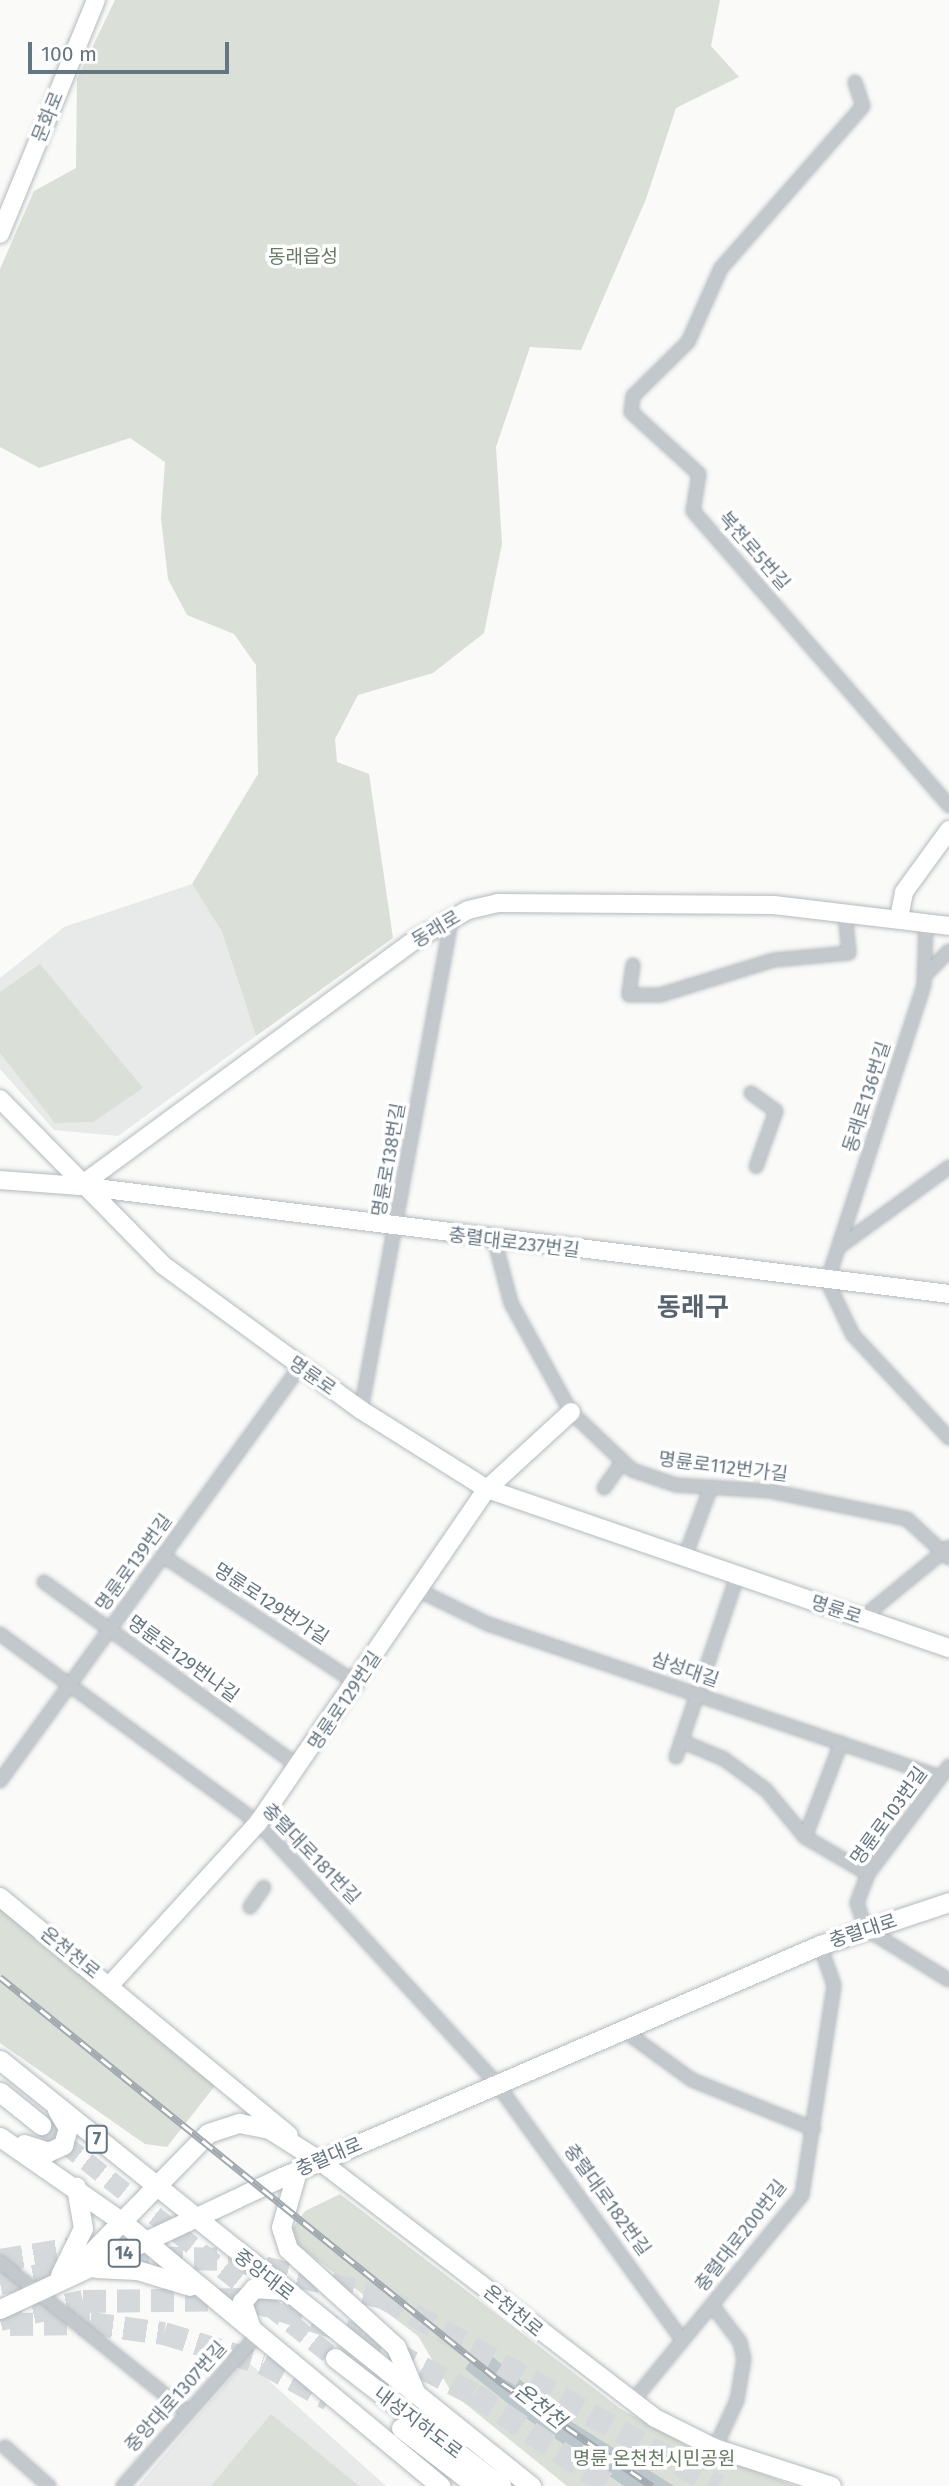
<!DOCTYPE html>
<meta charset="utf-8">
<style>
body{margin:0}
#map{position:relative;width:949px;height:2486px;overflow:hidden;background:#fafaf8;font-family:"Fira Sans","Noto Sans KR",sans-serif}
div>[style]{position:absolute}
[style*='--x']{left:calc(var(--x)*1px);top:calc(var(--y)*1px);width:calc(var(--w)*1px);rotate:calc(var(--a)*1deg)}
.built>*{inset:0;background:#e8e9e9}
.green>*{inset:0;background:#dadfd7}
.water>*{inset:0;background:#bbc7cb}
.primary-tunnel>*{height:19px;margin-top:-9.5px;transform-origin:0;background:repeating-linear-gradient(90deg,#d5d9db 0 19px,transparent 0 29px)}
.highway-tunnel>*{height:23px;margin-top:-11.5px;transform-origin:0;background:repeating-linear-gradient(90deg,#d5d9db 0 23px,transparent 0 34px)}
.roads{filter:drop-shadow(0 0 2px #b3babf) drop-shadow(0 0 2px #b3babf)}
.street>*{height:12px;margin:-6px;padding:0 6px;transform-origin:6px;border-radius:6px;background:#c3c8cc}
.secondary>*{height:18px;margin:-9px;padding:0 9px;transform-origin:9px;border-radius:9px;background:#fff}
.primary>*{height:19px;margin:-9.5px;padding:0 9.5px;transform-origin:9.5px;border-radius:9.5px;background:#fff}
.rail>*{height:7px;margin-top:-3.5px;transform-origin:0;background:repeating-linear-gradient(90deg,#fff 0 13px,#a2aab0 0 26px);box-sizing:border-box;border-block:2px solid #a2aab0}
span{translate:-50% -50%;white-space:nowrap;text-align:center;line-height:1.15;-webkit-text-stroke:7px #fff;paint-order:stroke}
.shield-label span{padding:2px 5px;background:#fff;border:2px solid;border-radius:5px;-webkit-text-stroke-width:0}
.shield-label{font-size:18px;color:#657683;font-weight:700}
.street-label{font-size:19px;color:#657683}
.park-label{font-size:19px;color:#687a64}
.water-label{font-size:21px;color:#60757c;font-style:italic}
.district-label{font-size:26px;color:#57646e;font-weight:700}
.scale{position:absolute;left:28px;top:42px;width:201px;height:32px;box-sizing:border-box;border:4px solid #657683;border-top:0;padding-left:9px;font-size:21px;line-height:24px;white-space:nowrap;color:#657683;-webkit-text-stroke:5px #fff;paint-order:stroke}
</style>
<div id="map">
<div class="built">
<div style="clip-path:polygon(192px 884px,222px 932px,256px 1036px,118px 1136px,54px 1130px,0 1069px,0 978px,64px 927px)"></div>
<div style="clip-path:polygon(246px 2360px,386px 2486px,138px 2486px)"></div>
</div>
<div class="green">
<div style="clip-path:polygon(115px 0,720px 0,711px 46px,739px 77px,676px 108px,646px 199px,581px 350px,530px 347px,496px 447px,502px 544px,484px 633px,433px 673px,358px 695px,335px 739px,337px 762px,369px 774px,393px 938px,256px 1036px,222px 932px,192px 884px,258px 774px,256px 665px,234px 634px,187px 615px,168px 579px,161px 518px,165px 462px,130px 438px,39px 468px,0 447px,0 269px,34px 191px,76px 168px,77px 79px)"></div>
<div style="clip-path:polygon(40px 964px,143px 1088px,93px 1122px,55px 1123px,0 1053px,0 992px)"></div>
<div style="clip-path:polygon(0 1909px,217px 2083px,167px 2147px,145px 2144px,0 2043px)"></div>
<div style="clip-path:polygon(340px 2194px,621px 2409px,690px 2447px,795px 2486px,567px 2486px,452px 2393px,418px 2336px,296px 2244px,292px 2229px,305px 2211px)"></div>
<div style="clip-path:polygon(271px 2414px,359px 2486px,211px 2486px)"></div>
</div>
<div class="water">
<div style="clip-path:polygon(480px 2346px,567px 2419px,674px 2486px,624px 2486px,530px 2421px,465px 2369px)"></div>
</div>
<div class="primary-tunnel">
<div style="--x:41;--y:2125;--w:375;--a:38.4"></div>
</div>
<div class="highway-tunnel">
<div style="--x:0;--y:2260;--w:126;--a:-9.2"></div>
<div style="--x:124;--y:2240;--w:29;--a:16"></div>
<div style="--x:0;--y:2283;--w:129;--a:-11.7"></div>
<div style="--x:126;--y:2257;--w:106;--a:1.1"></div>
<div style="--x:232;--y:2259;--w:156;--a:14.1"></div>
<div style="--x:383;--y:2297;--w:385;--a:29.4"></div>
<div style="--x:0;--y:2319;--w:85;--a:-12.2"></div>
<div style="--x:83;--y:2301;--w:165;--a:-0.7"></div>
<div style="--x:248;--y:2299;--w:120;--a:18"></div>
<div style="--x:362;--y:2336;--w:126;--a:27.4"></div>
<div style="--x:474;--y:2394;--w:165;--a:33.9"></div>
<div style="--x:10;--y:2324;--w:80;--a:-0.7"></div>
<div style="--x:90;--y:2323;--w:75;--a:7.7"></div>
<div style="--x:164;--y:2333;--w:103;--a:16.9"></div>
<div style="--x:263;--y:2363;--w:75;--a:28.6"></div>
</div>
<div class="roads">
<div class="street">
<div style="--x:855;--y:82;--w:25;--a:72"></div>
<div style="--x:863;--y:106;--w:215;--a:131.2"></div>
<div style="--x:721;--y:268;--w:81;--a:114"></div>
<div style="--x:688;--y:342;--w:77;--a:135.5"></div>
<div style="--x:633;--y:396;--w:16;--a:97"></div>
<div style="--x:631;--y:412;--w:92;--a:42.4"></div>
<div style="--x:699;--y:474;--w:37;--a:99"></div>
<div style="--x:693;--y:511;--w:391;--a:49"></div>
<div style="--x:926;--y:922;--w:63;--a:91.8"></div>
<div style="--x:924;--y:985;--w:311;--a:108.1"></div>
<div style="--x:827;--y:1281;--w:60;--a:64.3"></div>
<div style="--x:853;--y:1335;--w:141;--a:47"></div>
<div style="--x:633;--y:965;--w:30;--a:98"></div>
<div style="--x:629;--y:995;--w:31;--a:0"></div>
<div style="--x:660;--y:995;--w:119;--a:-17.1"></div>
<div style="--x:774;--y:960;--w:75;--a:-5.3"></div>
<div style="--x:849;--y:953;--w:40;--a:-95.7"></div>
<div style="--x:927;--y:973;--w:31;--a:-45"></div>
<div style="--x:751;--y:1093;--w:31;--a:36"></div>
<div style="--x:776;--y:1111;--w:59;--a:109.7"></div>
<div style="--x:495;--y:1242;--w:63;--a:75.3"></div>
<div style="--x:511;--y:1303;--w:124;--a:61.2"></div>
<div style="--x:571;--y:1412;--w:84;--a:43.6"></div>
<div style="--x:632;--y:1470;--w:46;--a:18.8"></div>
<div style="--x:676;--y:1485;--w:94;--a:3.7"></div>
<div style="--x:770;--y:1491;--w:140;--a:11.6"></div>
<div style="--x:907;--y:1519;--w:57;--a:42.9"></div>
<div style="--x:839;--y:1247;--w:136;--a:-36"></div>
<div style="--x:361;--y:1410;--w:502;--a:-79.56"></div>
<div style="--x:604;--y:1488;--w:32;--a:-55"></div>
<div style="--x:163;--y:1556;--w:233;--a:33.3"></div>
<div style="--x:684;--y:1559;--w:77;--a:-69.4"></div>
<div style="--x:44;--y:1582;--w:316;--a:35.9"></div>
<div style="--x:420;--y:1591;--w:76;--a:25.9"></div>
<div style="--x:488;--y:1624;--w:477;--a:18.7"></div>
<div style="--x:862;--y:1618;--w:112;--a:-39.2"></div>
<div style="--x:0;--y:1634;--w:320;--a:36.2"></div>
<div style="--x:258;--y:1823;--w:354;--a:47.5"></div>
<div style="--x:497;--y:2084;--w:316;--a:54.1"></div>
<div style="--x:681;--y:1741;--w:47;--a:22.7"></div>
<div style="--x:724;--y:1759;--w:52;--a:36.4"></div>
<div style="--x:766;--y:1790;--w:61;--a:50.3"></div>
<div style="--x:805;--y:1837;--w:73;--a:30.4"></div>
<div style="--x:676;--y:1757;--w:190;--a:-71.3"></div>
<div style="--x:949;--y:1766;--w:135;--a:126.9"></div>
<div style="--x:868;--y:1874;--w:31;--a:111"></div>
<div style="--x:857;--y:1903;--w:28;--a:71"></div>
<div style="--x:866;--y:1929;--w:97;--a:31.6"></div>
<div style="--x:0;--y:1781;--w:510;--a:-54.1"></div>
<div style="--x:805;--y:1837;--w:101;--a:-69"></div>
<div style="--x:250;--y:1907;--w:24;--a:-55"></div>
<div style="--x:623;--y:2030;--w:85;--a:35.9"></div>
<div style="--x:692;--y:2080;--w:131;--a:21.9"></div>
<div style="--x:0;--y:2262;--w:241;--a:38.8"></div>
<div style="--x:712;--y:2305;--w:46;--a:52.9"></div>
<div style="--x:740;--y:2342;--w:17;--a:77"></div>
<div style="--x:744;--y:2359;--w:42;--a:99.7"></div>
<div style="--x:737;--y:2400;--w:53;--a:114.6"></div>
<div style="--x:632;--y:2402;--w:268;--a:-50.6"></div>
<div style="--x:802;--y:2195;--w:212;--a:-81.3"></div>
<div style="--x:834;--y:1985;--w:42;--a:-109.3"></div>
<div style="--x:5;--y:2447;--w:59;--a:41.6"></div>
<div style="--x:123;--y:2486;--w:202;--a:-48.4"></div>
</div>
<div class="secondary">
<div style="--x:0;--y:234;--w:253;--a:-67.7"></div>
<div style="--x:899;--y:918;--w:26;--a:-79"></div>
<div style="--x:904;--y:892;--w:77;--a:-54"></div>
<div style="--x:0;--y:1099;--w:233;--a:45.5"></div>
<div style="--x:163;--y:1265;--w:245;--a:36.2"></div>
<div style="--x:361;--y:1410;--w:149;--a:32.1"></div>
<div style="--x:487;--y:1489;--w:489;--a:19"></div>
<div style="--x:0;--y:1180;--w:80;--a:4.3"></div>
<div style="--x:80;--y:1186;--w:419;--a:-36.3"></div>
<div style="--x:418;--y:938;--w:57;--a:-29.2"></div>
<div style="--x:468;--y:910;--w:31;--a:-13"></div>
<div style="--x:498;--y:903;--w:276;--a:0.4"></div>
<div style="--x:774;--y:905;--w:176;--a:6.8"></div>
<div style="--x:80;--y:1186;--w:876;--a:7.08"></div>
<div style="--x:0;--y:1897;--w:374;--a:39.5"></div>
<div style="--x:110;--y:1985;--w:219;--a:-47.6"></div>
<div style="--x:258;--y:1823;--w:405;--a:-55.6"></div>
<div style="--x:487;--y:1489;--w:114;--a:-42.5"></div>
<div style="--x:320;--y:2161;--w:422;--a:37.5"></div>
<div style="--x:655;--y:2418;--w:67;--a:26.6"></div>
<div style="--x:715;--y:2448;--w:123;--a:18"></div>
</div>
<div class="primary">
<div style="--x:0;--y:2060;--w:681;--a:38.74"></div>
<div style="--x:0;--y:2092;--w:53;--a:38.8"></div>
<div style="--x:0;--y:2137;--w:152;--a:34.8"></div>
<div style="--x:125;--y:2224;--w:410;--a:39.7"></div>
<div style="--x:24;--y:2144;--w:25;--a:18"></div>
<div style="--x:48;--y:2152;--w:17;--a:-25"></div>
<div style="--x:63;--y:2145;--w:18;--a:-74"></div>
<div style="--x:68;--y:2128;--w:21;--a:-121"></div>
<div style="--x:297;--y:2171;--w:58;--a:105.9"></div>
<div style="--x:281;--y:2227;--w:23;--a:72"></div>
<div style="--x:288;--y:2249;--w:146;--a:42.2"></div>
<div style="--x:396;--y:2347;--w:49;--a:67.1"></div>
<div style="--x:77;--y:2267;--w:187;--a:-45.6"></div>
<div style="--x:208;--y:2133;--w:33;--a:-18"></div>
<div style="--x:239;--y:2123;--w:31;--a:11"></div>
<div style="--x:269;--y:2129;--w:60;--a:32.1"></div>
<div style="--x:96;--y:2268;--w:41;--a:2.8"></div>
<div style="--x:137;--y:2270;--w:55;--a:16.8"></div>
<div style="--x:60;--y:2275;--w:52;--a:-63.9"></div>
<div style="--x:83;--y:2228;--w:42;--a:-99.7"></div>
<div style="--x:0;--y:2309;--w:311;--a:-25.1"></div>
<div style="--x:282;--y:2177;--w:586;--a:-23.33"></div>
<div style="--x:820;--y:1945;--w:136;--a:-18.4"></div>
<div style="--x:251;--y:2328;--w:28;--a:-109"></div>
<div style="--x:242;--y:2302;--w:18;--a:-49"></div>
<div style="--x:254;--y:2288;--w:29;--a:4"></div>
<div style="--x:335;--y:2358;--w:210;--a:37.6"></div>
<div style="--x:401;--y:2428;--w:95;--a:37.7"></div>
</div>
</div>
<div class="rail">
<div style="--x:0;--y:1977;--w:646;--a:38.96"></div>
<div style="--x:502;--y:2383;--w:182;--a:34.5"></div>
</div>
<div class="shield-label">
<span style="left:97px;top:2139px">7</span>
<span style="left:124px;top:2253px">14</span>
</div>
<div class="street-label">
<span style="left:48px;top:117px;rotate:-68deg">문화로</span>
<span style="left:754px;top:551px;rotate:49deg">복천로5번길</span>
<span style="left:436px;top:929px;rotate:-31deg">동래로</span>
<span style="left:867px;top:1097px;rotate:-72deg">동래로136번길</span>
<span style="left:389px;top:1160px;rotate:-80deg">명륜로138번길</span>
<span style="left:514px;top:1243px;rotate:7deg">충렬대로237번길</span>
<span style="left:312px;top:1376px;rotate:35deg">명륜로</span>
<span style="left:723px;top:1467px;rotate:7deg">명륜로112번가길</span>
<span style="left:134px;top:1563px;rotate:-54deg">명륜로139번길</span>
<span style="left:271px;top:1604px;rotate:33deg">명륜로129번가길</span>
<span style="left:836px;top:1610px;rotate:18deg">명륜로</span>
<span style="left:183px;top:1659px;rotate:36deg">명륜로129번나길</span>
<span style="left:685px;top:1670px;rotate:19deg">삼성대길</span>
<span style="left:345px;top:1701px;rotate:-56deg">명륜로129번길</span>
<span style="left:889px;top:1816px;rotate:-54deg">명륜로103번길</span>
<span style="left:311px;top:1854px;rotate:46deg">충렬대로181번길</span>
<span style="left:863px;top:1931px;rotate:-18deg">충렬대로</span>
<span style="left:70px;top:1953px;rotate:39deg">온천천로</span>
<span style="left:329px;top:2157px;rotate:-23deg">충렬대로</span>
<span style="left:607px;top:2200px;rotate:54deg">충렬대로182번길</span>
<span style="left:741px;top:2236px;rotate:-52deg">충렬대로200번길</span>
<span style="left:264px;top:2275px;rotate:38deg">중앙대로</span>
<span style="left:513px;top:2311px;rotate:39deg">온천천로</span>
<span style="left:176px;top:2397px;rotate:-48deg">중앙대로1307번길</span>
<span style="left:418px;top:2423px;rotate:37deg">내성지하도로</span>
</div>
<div class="park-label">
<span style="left:303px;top:257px">동래읍성</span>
<span style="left:654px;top:2459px">명륜 온천천시민공원</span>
</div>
<div class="water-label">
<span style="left:540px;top:2406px;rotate:38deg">온천천</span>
</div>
<div class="district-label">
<span style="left:693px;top:1308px">동래구</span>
</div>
<div class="scale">100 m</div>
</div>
